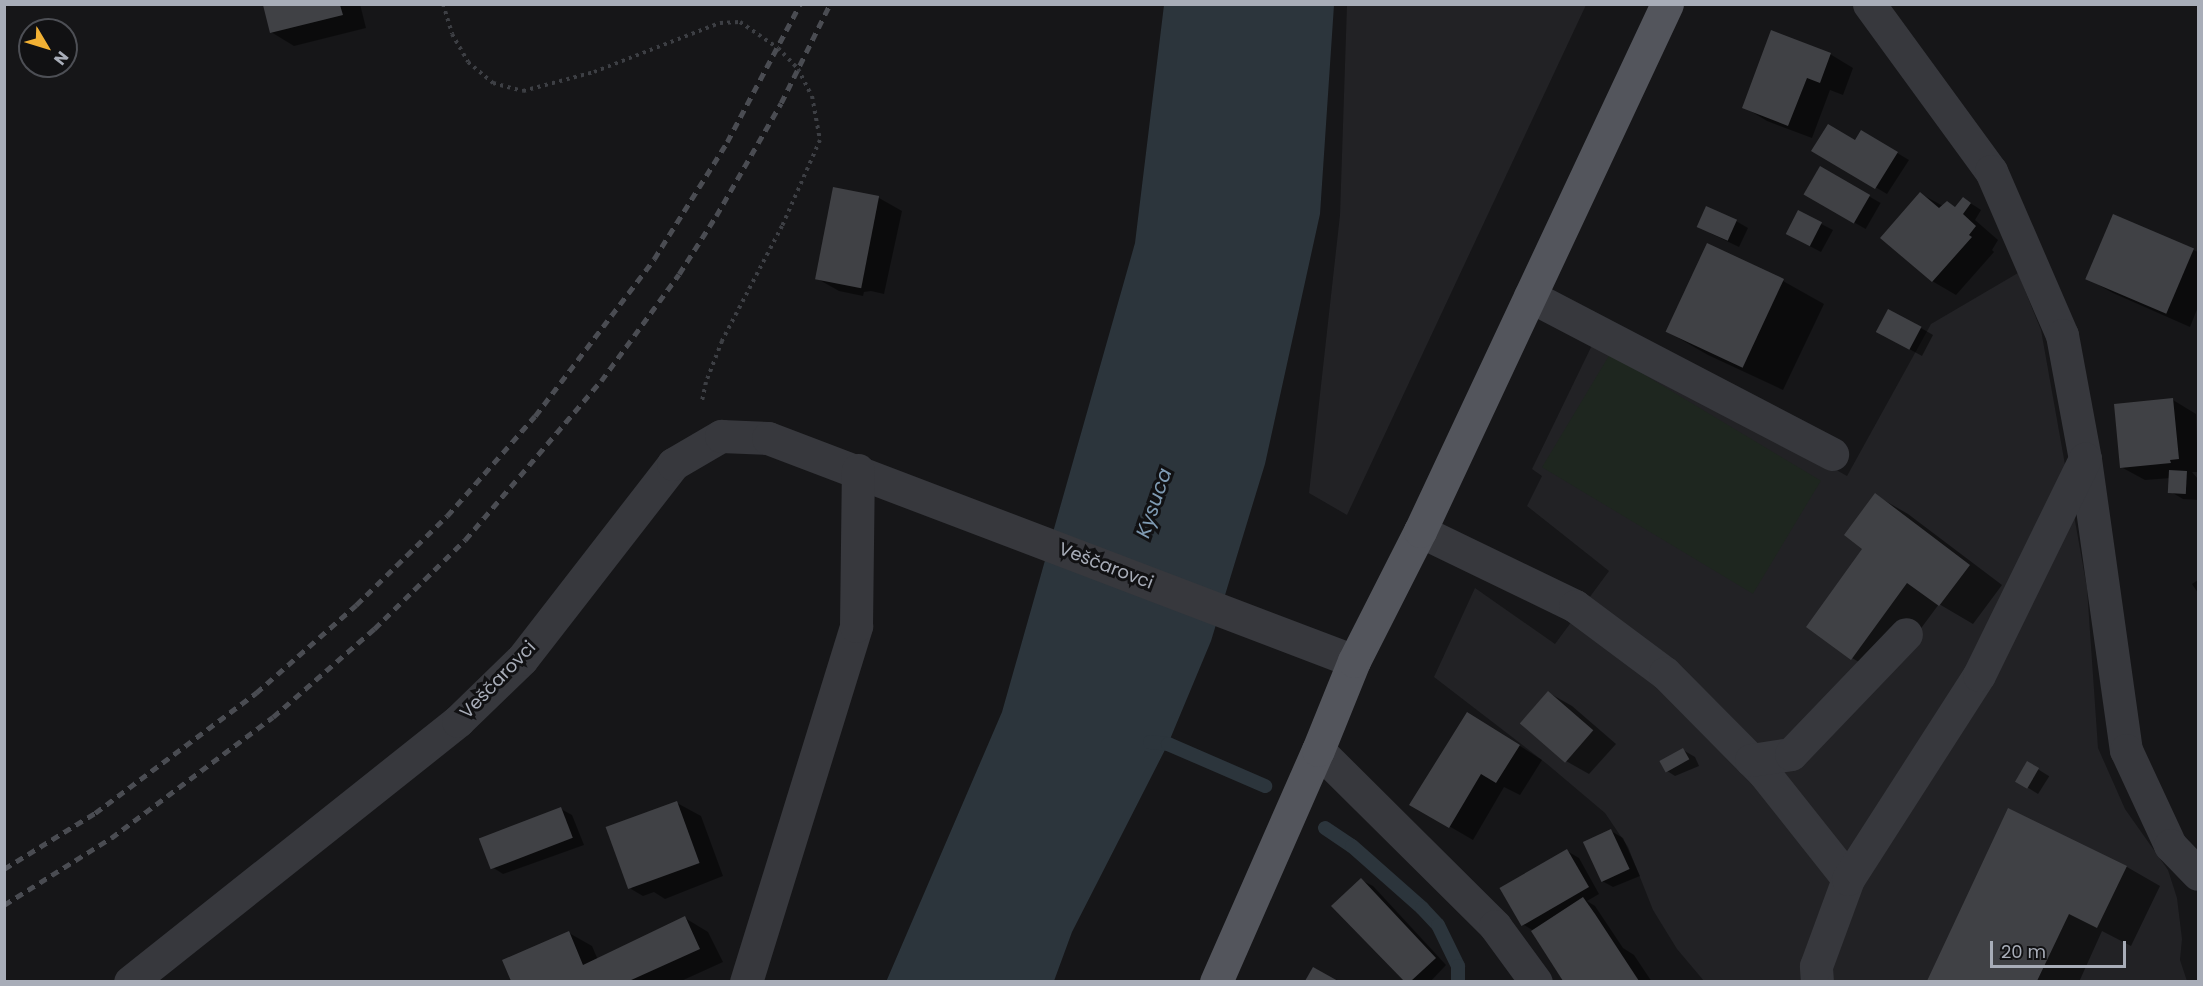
<!DOCTYPE html>
<meta charset="utf-8">
<style>
body{margin:0}
#map{position:relative;width:2203px;height:986px;overflow:hidden;background:#161618;font-family:Poppins,sans-serif}
div>[style]{position:absolute}
[style*='--x']{left:calc(var(--x)*1px);top:calc(var(--y)*1px);width:calc(var(--w)*1px);rotate:calc(var(--a)*1deg)}
.built>*{inset:0;background:#222225}
.green>*{inset:0;background:#1e261f;transform-origin:0 0}
.water>*{inset:0;background:#2c353c}
.shadow>*{inset:0;background:#0007;transform-origin:0 0}
.stream>*{height:14px;margin:-7px;padding:0 7px;transform-origin:7px;border-radius:7px;background:#2c353c}
.building>*{inset:0;background:#404145;transform-origin:0 0}
.path>*{height:4px;margin-top:-2px;transform-origin:0;background:repeating-linear-gradient(90deg,#3d3f44 0 3px,transparent 0 7.5px)}
.minor>*{height:33px;margin:-16.5px;padding:0 16.5px;transform-origin:16.5px;border-radius:16.5px;background:#37383d}
.major>*{height:33px;margin:-16.5px;padding:0 16.5px;transform-origin:16.5px;border-radius:16.5px;background:#53555c}
.rail>*{height:4.5px;margin-top:-2.25px;transform-origin:0;background:repeating-linear-gradient(90deg,#4a4c52 0 8px,transparent 0 14px)}
span{translate:-50% -50%;white-space:nowrap;text-align:center;line-height:1.15;-webkit-text-stroke:6px #111113;paint-order:stroke}
.street-label{font-size:18px;color:#a8adb8}
.water-label{font-size:20px;color:#7f9bb3;font-style:italic}
.frame{position:absolute;inset:0;border:6px solid #a8adb8;pointer-events:none}
.north{position:absolute;left:18px;top:18px;width:60px;height:60px;box-sizing:border-box;background:#111113;border:2px solid #4d4f55;border-radius:50%;rotate:128deg;font-size:16px;font-weight:700;line-height:24px;text-align:center;color:#a8adb8}
.north::after{content:'';display:block;margin:auto;width:21px;height:27px;background:#f2b134;clip-path:polygon(50% 0,100% 100%,50% 72%,0 100%)}
.scale{position:absolute;left:1990px;top:941px;width:136px;height:27px;box-sizing:border-box;border:3px solid #a8adb8;border-top:0;padding-left:8px;font-size:18px;line-height:21px;white-space:nowrap;color:#a8adb8;-webkit-text-stroke:4px #111113;paint-order:stroke}
</style>
<div id="map">
<div class="built">
<div style="clip-path:polygon(1347px 5px,1586px 5px,1347px 515px,1309px 493px,1340px 215px)"></div>
<div style="clip-path:polygon(2018px 273px,2041px 330px,2087px 588px,2098px 748px,2125px 809px,2168px 870px,2177px 898px,2182px 939px,2180px 960px,2187px 981px,1704px 981px,1677px 949px,1653px 910px,1628px 847px,1605px 813px,1547px 764px,1434px 677px,1475px 588px,1555px 644px,1609px 571px,1527px 506px,1542px 476px,1532px 469px,1595px 339px,1745px 418px,1847px 476px,1931px 324px)"></div>
</div>
<div class="green">
<div style="left:1610px;top:354px;width:246px;height:132px;rotate:31deg"></div>
</div>
<div class="water">
<div style="clip-path:polygon(1164px 5px,1334px 5px,1320px 214px,1265px 464px,1211px 641px,1168px 744px,1072px 932px,1054px 981px,886px 982px,1002px 712px,1135px 243px)"></div>
</div>
<div class="shadow">
<div style="clip-path:polygon(264px 4px,360px 4px,366px 28px,294px 46px,271px 32px)"></div>
<div style="clip-path:polygon(1830px 54px,1853px 68px,1843px 95px,1830px 90px,1812px 138px,1767px 121px,1744px 107px)"></div>
<div style="clip-path:polygon(1862px 132px,1909px 160px,1887px 194px,1813px 150px,1856px 142px)"></div>
<div style="left:1820px;top:168px;width:70px;height:30px;rotate:30deg"></div>
<div style="clip-path:polygon(834px 189px,879px 198px,902px 211px,884px 294px,871px 291px,864px 292px,863px 296px,839px 291px,816px 278px)"></div>
<div style="clip-path:polygon(1921px 194px,1943px 206px,1947px 202px,1956px 208px,1963px 199px,1975px 206px,1981px 210px,1975px 220px,1998px 240px,1992px 250px,1994px 252px,1956px 295px,1932px 281px)"></div>
<div style="clip-path:polygon(1798px 212px,1833px 230px,1821px 252px,1798px 240px)"></div>
<div style="clip-path:polygon(2114px 216px,2198px 252px,2198px 307px,2190px 327px,2113px 293px,2090px 280px)"></div>
<div style="clip-path:polygon(1736px 221px,1748px 228px,1739px 247px,1710px 233px)"></div>
<div style="clip-path:polygon(1708px 245px,1783px 281px,1824px 304px,1783px 390px,1708px 355px,1668px 332px)"></div>
<div style="clip-path:polygon(1921px 328px,1933px 335px,1922px 356px,1878px 332px)"></div>
<div style="clip-path:polygon(2173px 400px,2196px 414px,2198px 472px,2192px 472px,2198px 479px,2198px 500px,2183px 499px,2171px 492px,2171px 478px,2145px 480px,2121px 467px)"></div>
<div style="clip-path:polygon(1875px 495px,1908px 514px,2002px 585px,1973px 624px,1939px 604px,1885px 677px,1852px 658px,1864px 549px)"></div>
<div style="clip-path:polygon(2198px 580px,2198px 593px,2192px 584px)"></div>
<div style="clip-path:polygon(1549px 693px,1572px 706px,1616px 744px,1589px 774px,1566px 761px,1523px 724px)"></div>
<div style="clip-path:polygon(1490px 727px,1542px 760px,1520px 795px,1504px 787px,1473px 840px,1411px 804px)"></div>
<div style="clip-path:polygon(1683px 750px,1695px 757px,1699px 766px,1675px 776px,1664px 769px)"></div>
<div style="left:2028px;top:763px;width:25px;height:21px;rotate:32deg"></div>
<div style="clip-path:polygon(677px 803px,701px 816px,723px 876px,665px 899px,654px 892px,643px 896px,631px 889px)"></div>
<div style="clip-path:polygon(561px 809px,572px 815px,584px 845px,503px 874px,492px 867px,480px 839px)"></div>
<div style="clip-path:polygon(2009px 810px,2127px 867px,2160px 886px,2131px 946px,2102px 931px,2079px 982px,1929px 982px)"></div>
<div style="clip-path:polygon(1611px 831px,1623px 838px,1640px 876px,1613px 887px,1602px 881px)"></div>
<div style="clip-path:polygon(1567px 851px,1579px 858px,1599px 894px,1587px 901px,1595px 906px,1623px 948px,1634px 955px,1652px 982px,1565px 982px,1534px 931px,1524px 925px)"></div>
<div style="clip-path:polygon(1361px 880px,1373px 886px,1446px 965px,1430px 982px,1406px 982px,1334px 906px)"></div>
<div style="clip-path:polygon(685px 918px,708px 932px,723px 962px,679px 982px,513px 982px,504px 961px,569px 933px,592px 946px,598px 960px)"></div>
</div>
<div class="stream">
<div style="--x:1150;--y:742;--w:18;--a:6"></div>
<div style="--x:1168;--y:744;--w:106;--a:23.4"></div>
<div style="--x:1325;--y:828;--w:32;--a:34"></div>
<div style="--x:1352;--y:846;--w:94;--a:41.5"></div>
<div style="--x:1422;--y:908;--w:23;--a:47"></div>
<div style="--x:1438;--y:925;--w:46;--a:64"></div>
<div style="--x:1458;--y:966;--w:16;--a:90"></div>
</div>
<div class="building">
<div style="clip-path:polygon(263px 5px,340px 5px,343px 15px,270px 33px)"></div>
<div style="clip-path:polygon(1771px 30px,1831px 53px,1820px 83px,1807px 78px,1788px 126px,1742px 108px)"></div>
<div style="clip-path:polygon(1828px 124px,1855px 140px,1861px 130px,1898px 152px,1875px 189px,1811px 151px)"></div>
<div style="left:1820px;top:166px;width:58px;height:33px;rotate:30deg"></div>
<div style="left:833px;top:187px;width:47px;height:94px;rotate:11deg"></div>
<div style="clip-path:polygon(1920px 192px,1939px 208px,1947px 201px,1955px 207px,1963px 197px,1971px 203px,1963px 214px,1976px 226px,1969px 235px,1972px 237px,1932px 282px,1880px 238px)"></div>
<div style="left:1706px;top:206px;width:34px;height:23px;rotate:24deg"></div>
<div style="left:1798px;top:210px;width:27px;height:27px;rotate:27deg"></div>
<div style="left:2113px;top:214px;width:88px;height:71px;rotate:23deg"></div>
<div style="left:1707px;top:243px;width:85px;height:98px;rotate:25deg"></div>
<div style="left:1888px;top:309px;width:38px;height:26px;rotate:28deg"></div>
<div style="clip-path:polygon(2173px 398px,2179px 459px,2170px 460px,2171px 463px,2120px 468px,2114px 404px)"></div>
<div style="left:2169px;top:470px;width:18px;height:23px;rotate:3deg"></div>
<div style="clip-path:polygon(1875px 493px,1970px 565px,1939px 606px,1907px 583px,1851px 660px,1806px 627px,1862px 549px,1844px 535px)"></div>
<div style="left:1548px;top:691px;width:60px;height:43px;rotate:41deg"></div>
<div style="clip-path:polygon(1467px 712px,1520px 745px,1496px 783px,1481px 774px,1449px 828px,1409px 805px)"></div>
<div style="left:1683px;top:748px;width:13px;height:27px;rotate:61deg"></div>
<div style="left:2027px;top:761px;width:14px;height:24px;rotate:30deg"></div>
<div style="left:677px;top:801px;width:66px;height:76px;rotate:70deg"></div>
<div style="left:561px;top:807px;width:33px;height:88px;rotate:69deg"></div>
<div style="clip-path:polygon(2008px 808px,2127px 866px,2097px 928px,2069px 914px,2037px 981px,1927px 981px)"></div>
<div style="left:1611px;top:829px;width:44px;height:31px;rotate:65deg"></div>
<div style="left:1567px;top:849px;width:44px;height:78px;rotate:60deg"></div>
<div style="clip-path:polygon(1361px 878px,1436px 958px,1411px 981px,1404px 981px,1331px 906px)"></div>
<div style="clip-path:polygon(1583px 897px,1595px 914px,1639px 981px,1563px 981px,1531px 931px)"></div>
<div style="clip-path:polygon(685px 916px,700px 949px,629px 981px,511px 981px,502px 960px,569px 931px,583px 965px)"></div>
<div style="clip-path:polygon(1313px 967px,1338px 981px,1305px 981px)"></div>
</div>
<div class="path">
<div style="--x:443;--y:4;--w:31;--a:73"></div>
<div style="--x:452;--y:34;--w:32;--a:60"></div>
<div style="--x:468;--y:62;--w:33;--a:40"></div>
<div style="--x:493;--y:83;--w:31;--a:15"></div>
<div style="--x:523;--y:91;--w:73;--a:-15"></div>
<div style="--x:594;--y:72;--w:135;--a:-21.3"></div>
<div style="--x:720;--y:23;--w:20;--a:-3"></div>
<div style="--x:740;--y:22;--w:46;--a:34.4"></div>
<div style="--x:778;--y:48;--w:29;--a:46"></div>
<div style="--x:798;--y:69;--w:30;--a:63"></div>
<div style="--x:812;--y:96;--w:45;--a:79.7"></div>
<div style="--x:820;--y:140;--w:94;--a:113.8"></div>
<div style="--x:782;--y:226;--w:130;--a:117.6"></div>
<div style="--x:722;--y:341;--w:44;--a:111.3"></div>
<div style="--x:706;--y:382;--w:19;--a:102"></div>
</div>
<div class="minor">
<div style="--x:1869;--y:4;--w:207;--a:53.9"></div>
<div style="--x:1991;--y:171;--w:179;--a:66.6"></div>
<div style="--x:2062;--y:335;--w:126;--a:79.5"></div>
<div style="--x:2085;--y:459;--w:294;--a:82"></div>
<div style="--x:2126;--y:750;--w:105;--a:65.1"></div>
<div style="--x:2170;--y:845;--w:40;--a:46"></div>
<div style="--x:1530;--y:296;--w:341;--a:27.6"></div>
<div style="--x:1420;--y:531;--w:172;--a:25.8"></div>
<div style="--x:1575;--y:606;--w:112;--a:36.7"></div>
<div style="--x:1665;--y:673;--w:141;--a:45.3"></div>
<div style="--x:1764;--y:773;--w:135;--a:51.6"></div>
<div style="--x:1318;--y:750;--w:250;--a:44.8"></div>
<div style="--x:1495;--y:926;--w:69;--a:53.8"></div>
<div style="--x:1751;--y:760;--w:40;--a:-8.5"></div>
<div style="--x:1791;--y:754;--w:166;--a:-46.2"></div>
<div style="--x:130;--y:982;--w:419;--a:-38.5"></div>
<div style="--x:458;--y:721;--w:89;--a:-44.1"></div>
<div style="--x:522;--y:659;--w:247;--a:-52.2"></div>
<div style="--x:673;--y:464;--w:56;--a:-30.3"></div>
<div style="--x:721;--y:436;--w:47;--a:2.4"></div>
<div style="--x:768;--y:438;--w:627;--a:20.83"></div>
<div style="--x:746;--y:982;--w:373;--a:-72.8"></div>
<div style="--x:856;--y:626;--w:156;--a:-89.3"></div>
<div style="--x:1817;--y:982;--w:16;--a:-94"></div>
<div style="--x:1816;--y:966;--w:93;--a:-69.8"></div>
<div style="--x:1848;--y:879;--w:242;--a:-57.3"></div>
<div style="--x:1979;--y:675;--w:241;--a:-63.9"></div>
</div>
<div class="major">
<div style="--x:1216;--y:982;--w:253;--a:-66.3"></div>
<div style="--x:1318;--y:750;--w:96;--a:-68"></div>
<div style="--x:1354;--y:661;--w:146;--a:-63.1"></div>
<div style="--x:1420;--y:531;--w:582;--a:-64.89"></div>
</div>
<div class="rail">
<div style="--x:4;--y:869;--w:107;--a:-31.6"></div>
<div style="--x:95;--y:813;--w:201;--a:-36.7"></div>
<div style="--x:256;--y:693;--w:133;--a:-41.3"></div>
<div style="--x:356;--y:605;--w:127;--a:-44.4"></div>
<div style="--x:447;--y:516;--w:133;--a:-48.7"></div>
<div style="--x:535;--y:416;--w:197;--a:-52.8"></div>
<div style="--x:654;--y:259;--w:138;--a:-58"></div>
<div style="--x:727;--y:142;--w:156;--a:-62.1"></div>
<div style="--x:4;--y:905;--w:126;--a:-32.1"></div>
<div style="--x:111;--y:838;--w:202;--a:-36.8"></div>
<div style="--x:273;--y:717;--w:134;--a:-41.1"></div>
<div style="--x:374;--y:629;--w:127;--a:-44.4"></div>
<div style="--x:465;--y:540;--w:209;--a:-49.5"></div>
<div style="--x:601;--y:381;--w:132;--a:-53.9"></div>
<div style="--x:679;--y:274;--w:69;--a:-57.5"></div>
<div style="--x:716;--y:216;--w:130;--a:-60.1"></div>
<div style="--x:781;--y:103;--w:110;--a:-63.7"></div>
</div>
<div class="street-label">
<span style="left:1106px;top:566px;rotate:21deg">Veščarovci</span>
<span style="left:498px;top:680px;rotate:-46deg">Veščarovci</span>
</div>
<div class="water-label">
<span style="left:1154px;top:503px;rotate:-71deg">Kysuca</span>
</div>
<div class="frame"></div>
<div class="north">N</div>
<div class="scale">20 m</div>
</div>
